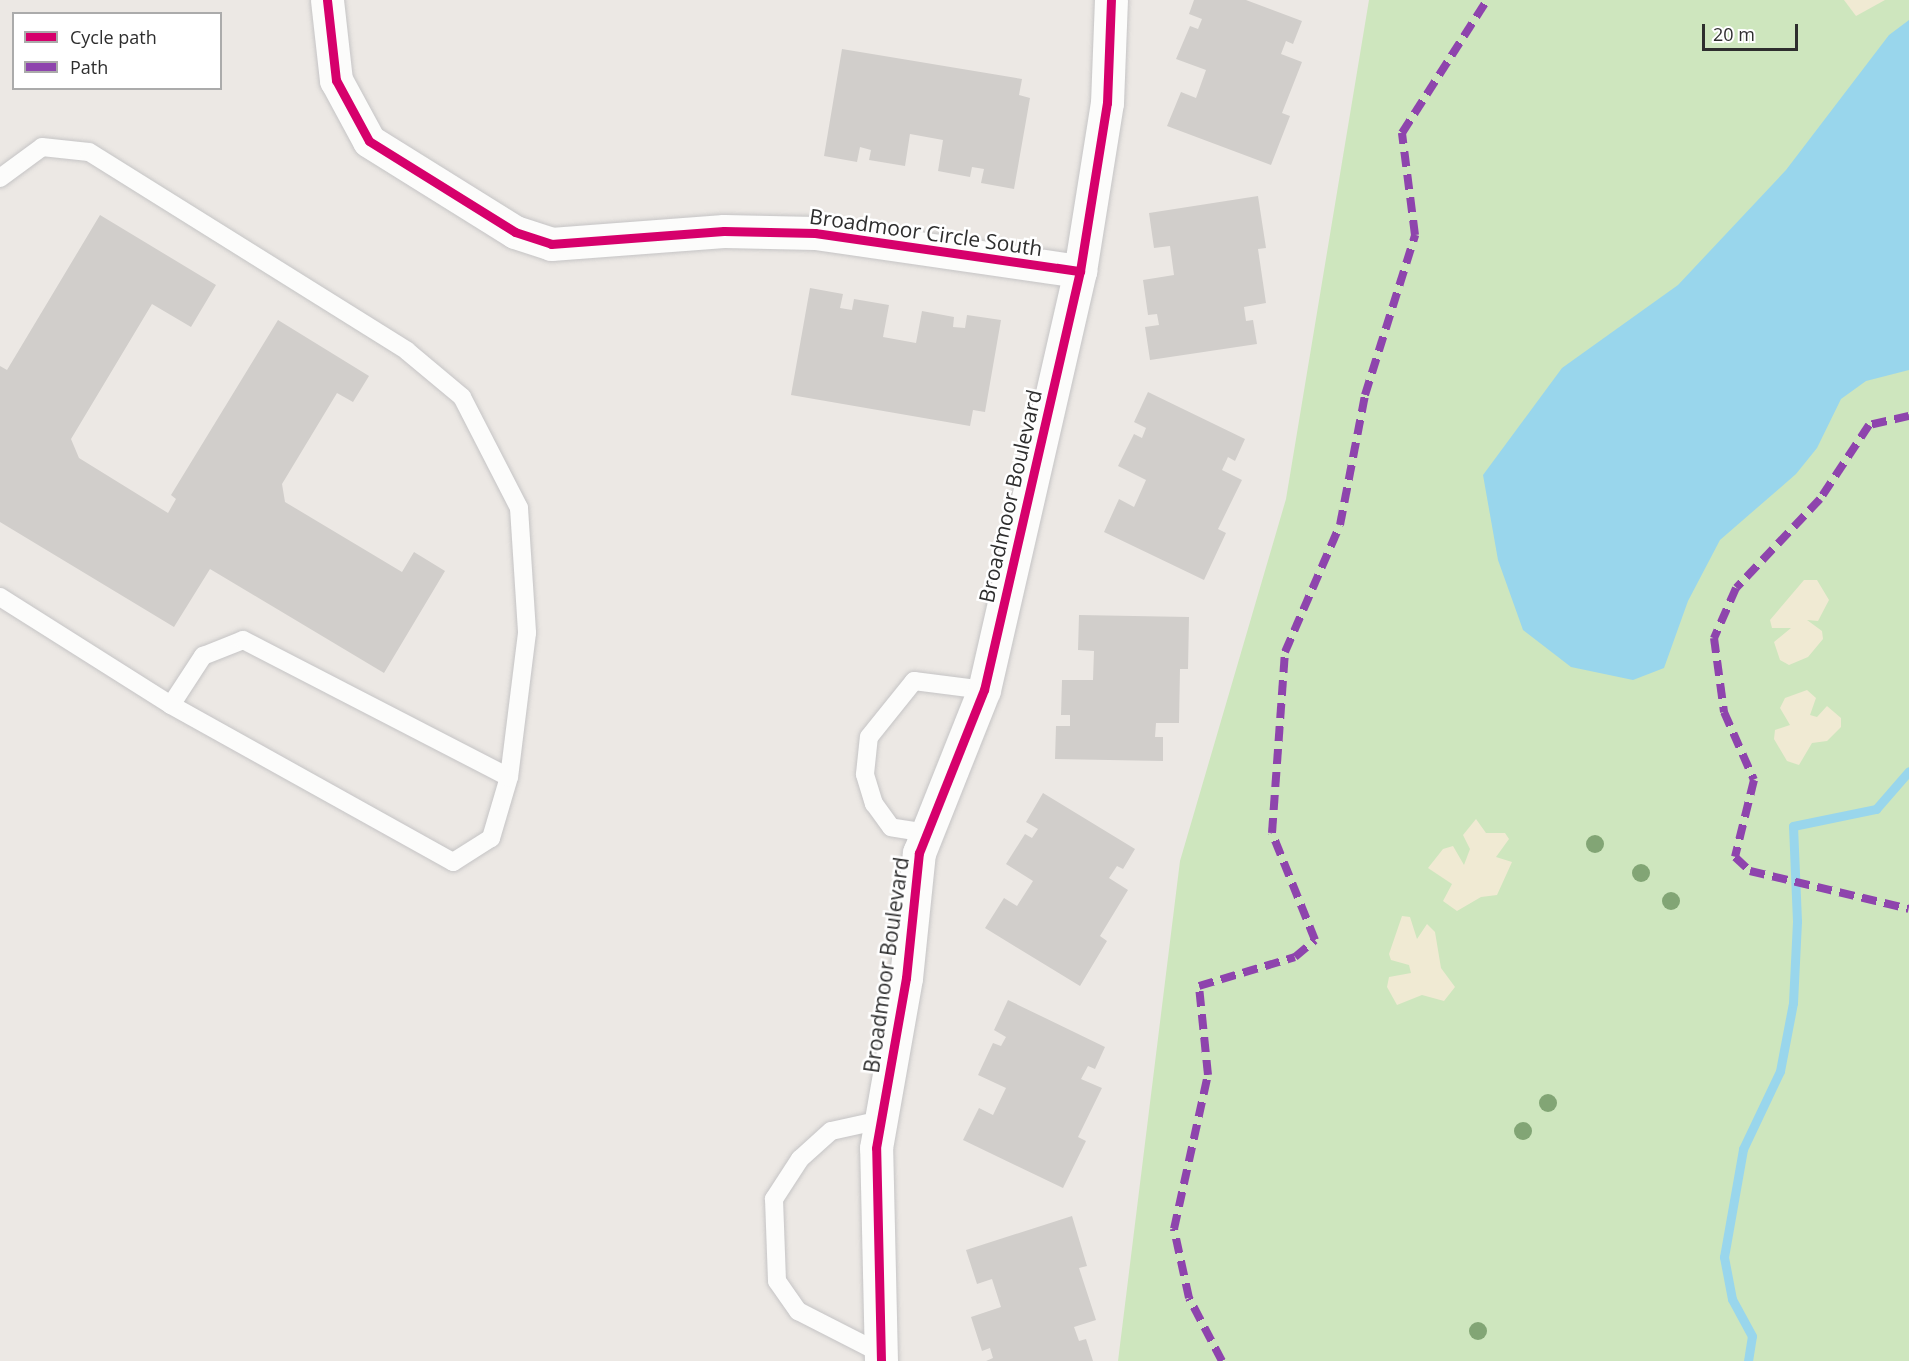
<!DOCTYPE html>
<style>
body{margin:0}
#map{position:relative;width:1909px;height:1361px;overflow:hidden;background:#ece8e4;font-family:"Open Sans",sans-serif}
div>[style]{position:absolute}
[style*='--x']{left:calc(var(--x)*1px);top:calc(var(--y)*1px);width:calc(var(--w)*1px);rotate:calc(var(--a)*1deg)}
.green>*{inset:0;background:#cee6be}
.sand>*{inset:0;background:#f0ead3}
.water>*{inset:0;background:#99d6ec}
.stream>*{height:9px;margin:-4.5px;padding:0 4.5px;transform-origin:4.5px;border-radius:4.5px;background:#99d6ec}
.building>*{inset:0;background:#d1cecb}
.roads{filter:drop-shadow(0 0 2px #c5c4c5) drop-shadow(0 0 2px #c5c4c5)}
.lane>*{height:18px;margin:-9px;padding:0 9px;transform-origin:9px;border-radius:9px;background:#fcfcfb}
.street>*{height:33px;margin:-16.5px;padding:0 16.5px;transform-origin:16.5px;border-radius:16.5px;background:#fcfcfb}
.quiet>*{height:8px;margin-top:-4px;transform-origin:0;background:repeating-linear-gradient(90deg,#8e44ad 0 15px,transparent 0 23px)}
.cycleway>*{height:9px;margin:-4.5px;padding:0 4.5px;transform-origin:4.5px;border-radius:4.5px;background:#d6006c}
.trees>*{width:18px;height:18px;margin:-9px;border-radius:50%;background:#82a575}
span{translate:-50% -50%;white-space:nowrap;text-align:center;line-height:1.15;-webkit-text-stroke:5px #fff;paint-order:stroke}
.street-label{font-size:21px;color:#2e2e2e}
.legend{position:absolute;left:12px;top:12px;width:210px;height:78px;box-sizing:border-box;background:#fff;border:2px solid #ababab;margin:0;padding:8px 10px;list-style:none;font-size:18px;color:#2e2e2e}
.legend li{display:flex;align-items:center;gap:12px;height:30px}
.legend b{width:30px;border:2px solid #ababab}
.scale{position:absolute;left:1702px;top:24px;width:96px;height:27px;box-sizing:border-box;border:3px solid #2e2e2e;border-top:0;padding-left:8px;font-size:18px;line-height:21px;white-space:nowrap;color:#2e2e2e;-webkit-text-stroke:4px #fff;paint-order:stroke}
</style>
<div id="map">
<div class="green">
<div style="clip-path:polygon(1369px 0,1909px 0,1909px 1361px,1118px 1361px,1180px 861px,1286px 499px)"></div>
</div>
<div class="sand">
<div style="clip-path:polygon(1844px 0,1885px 0,1856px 16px)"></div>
<div style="clip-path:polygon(1804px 580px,1817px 580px,1829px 600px,1818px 621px,1807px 620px,1822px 631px,1823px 639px,1808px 657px,1789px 665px,1780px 660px,1774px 642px,1791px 628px,1772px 628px,1770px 620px)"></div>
<div style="clip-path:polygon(1807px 690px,1816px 698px,1810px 715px,1817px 717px,1827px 706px,1841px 718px,1841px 727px,1827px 741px,1812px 743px,1799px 765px,1787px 761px,1774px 739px,1775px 730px,1790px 725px,1780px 708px,1785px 698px)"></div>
<div style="clip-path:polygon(1476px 819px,1486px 833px,1505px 833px,1509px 839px,1496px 857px,1512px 862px,1497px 895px,1481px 897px,1457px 911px,1443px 901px,1452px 884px,1428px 868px,1443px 849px,1453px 846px,1464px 865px,1470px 849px,1463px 835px)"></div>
<div style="clip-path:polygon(1402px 916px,1410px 917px,1417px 939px,1427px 924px,1435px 932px,1441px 968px,1455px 987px,1444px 1001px,1422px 995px,1397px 1005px,1387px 987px,1389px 977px,1411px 973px,1409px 965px,1391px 960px,1389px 954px)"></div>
</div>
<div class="water">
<div style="clip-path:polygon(1909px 20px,1909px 370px,1866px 381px,1841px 399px,1817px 448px,1796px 474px,1720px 540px,1688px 601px,1664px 668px,1633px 680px,1571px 667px,1523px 630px,1498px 560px,1483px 475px,1562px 368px,1678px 285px,1786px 170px,1889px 35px)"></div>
</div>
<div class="stream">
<div style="--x:1748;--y:1361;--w:25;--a:-81"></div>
<div style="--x:1752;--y:1336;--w:42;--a:-118.4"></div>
<div style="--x:1732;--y:1299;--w:43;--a:-100.8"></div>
<div style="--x:1724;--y:1257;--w:110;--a:-80"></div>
<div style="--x:1743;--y:1149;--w:86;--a:-64.6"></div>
<div style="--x:1780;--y:1071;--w:69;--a:-79.2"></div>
<div style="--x:1793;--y:1003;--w:82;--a:-87.2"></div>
<div style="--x:1797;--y:921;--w:95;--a:-92.4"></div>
<div style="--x:1793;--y:826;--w:85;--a:-11.6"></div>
<div style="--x:1876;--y:809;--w:50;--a:-49"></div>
</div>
<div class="building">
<div style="clip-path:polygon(1194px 0,1246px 0,1302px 21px,1293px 44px,1286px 41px,1281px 54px,1302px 62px,1282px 113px,1290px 116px,1271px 165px,1167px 126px,1181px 92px,1196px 98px,1206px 70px,1176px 59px,1190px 26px,1198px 29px,1202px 19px,1189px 14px)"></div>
<div style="clip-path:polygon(842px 49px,1022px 79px,1019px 95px,1030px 98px,1014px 189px,981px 183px,984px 169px,972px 167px,970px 177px,938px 171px,943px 140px,910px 134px,905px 166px,869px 160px,871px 150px,860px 147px,857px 162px,824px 156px)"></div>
<div style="clip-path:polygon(1258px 196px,1266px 248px,1258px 249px,1266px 303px,1244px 307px,1246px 321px,1253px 320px,1257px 344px,1150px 360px,1145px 327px,1159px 325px,1157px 314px,1148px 315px,1143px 280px,1174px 275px,1170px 246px,1154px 248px,1149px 213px)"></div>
<div style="clip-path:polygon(100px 215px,216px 285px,191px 327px,152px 304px,71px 439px,79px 458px,168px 513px,176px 499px,171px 495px,278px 320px,369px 376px,353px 402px,337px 393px,282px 484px,285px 502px,402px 572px,414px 552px,445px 571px,384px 673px,210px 569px,174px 627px,0 522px,0 366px,7px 370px)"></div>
<div style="clip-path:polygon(810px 288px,843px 294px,840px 308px,852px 310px,854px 299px,889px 305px,883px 337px,916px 343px,922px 311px,954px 317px,953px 327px,965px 328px,967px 315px,1001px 320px,985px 412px,973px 410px,970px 426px,791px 395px)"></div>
<div style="clip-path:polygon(1148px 392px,1245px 439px,1235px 461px,1228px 457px,1222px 470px,1242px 480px,1218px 529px,1226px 533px,1204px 580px,1104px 532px,1119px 499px,1134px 507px,1146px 480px,1118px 466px,1134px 434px,1142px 438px,1146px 428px,1134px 422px)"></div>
<div style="clip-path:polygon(1079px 615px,1189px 617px,1188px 669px,1180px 669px,1179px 723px,1156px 723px,1155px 737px,1163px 737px,1163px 761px,1055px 759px,1056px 726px,1070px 726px,1070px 715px,1061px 715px,1062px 680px,1093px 680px,1094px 651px,1078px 650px)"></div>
<div style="clip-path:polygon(1043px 793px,1135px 849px,1123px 869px,1117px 866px,1109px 878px,1128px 890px,1100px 936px,1107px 941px,1080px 986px,985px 928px,1004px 898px,1017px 906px,1033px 881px,1006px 864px,1025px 834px,1032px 838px,1038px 829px,1026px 822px)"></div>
<div style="clip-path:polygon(1008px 1000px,1105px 1047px,1095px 1069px,1088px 1066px,1081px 1079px,1102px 1088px,1078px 1137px,1086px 1141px,1063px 1188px,963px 1140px,979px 1108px,993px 1115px,1006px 1088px,978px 1075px,993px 1043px,1001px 1046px,1006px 1037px,994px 1030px)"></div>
<div style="clip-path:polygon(1072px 1216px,1087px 1266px,1079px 1268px,1096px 1320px,1074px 1327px,1079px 1341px,1086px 1339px,1093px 1361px,986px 1361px,993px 1358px,990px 1348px,982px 1351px,971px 1317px,1001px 1307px,992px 1279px,977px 1284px,966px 1250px)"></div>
</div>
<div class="roads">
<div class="lane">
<div style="--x:0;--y:178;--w:52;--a:-36.4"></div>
<div style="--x:42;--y:147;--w:47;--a:6.1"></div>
<div style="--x:89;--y:152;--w:375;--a:32"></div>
<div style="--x:407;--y:351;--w:72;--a:39.9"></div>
<div style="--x:462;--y:397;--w:125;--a:62.8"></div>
<div style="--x:519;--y:508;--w:125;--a:86.3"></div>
<div style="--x:527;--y:633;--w:145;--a:97.1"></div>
<div style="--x:509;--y:777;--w:64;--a:106.4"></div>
<div style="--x:491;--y:838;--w:45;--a:147.7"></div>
<div style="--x:453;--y:862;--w:323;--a:-150.9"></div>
<div style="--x:171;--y:705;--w:202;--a:-147.7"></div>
<div style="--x:171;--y:705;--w:59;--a:-56.9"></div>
<div style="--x:203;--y:656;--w:43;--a:-21.8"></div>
<div style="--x:243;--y:640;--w:299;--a:27.3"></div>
<div style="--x:927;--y:833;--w:36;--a:-171"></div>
<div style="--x:891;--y:827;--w:29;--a:-126"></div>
<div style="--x:874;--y:804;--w:31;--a:-107"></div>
<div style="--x:865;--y:774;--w:37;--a:-84"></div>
<div style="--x:869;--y:737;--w:72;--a:-51.2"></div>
<div style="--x:914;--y:681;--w:71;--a:7.3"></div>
<div style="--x:881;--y:1120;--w:51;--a:167.6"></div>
<div style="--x:831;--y:1131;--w:42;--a:137.9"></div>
<div style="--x:800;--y:1159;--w:48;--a:123"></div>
<div style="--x:774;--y:1199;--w:82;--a:87.9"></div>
<div style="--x:777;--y:1281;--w:37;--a:55"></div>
<div style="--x:798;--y:1311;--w:94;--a:27.1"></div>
</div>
<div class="street">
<div style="--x:327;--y:0;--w:81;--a:83.6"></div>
<div style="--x:336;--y:80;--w:69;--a:61.6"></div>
<div style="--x:369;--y:141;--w:172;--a:31.9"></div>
<div style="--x:515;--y:232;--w:38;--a:18"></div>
<div style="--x:551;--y:244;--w:173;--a:-4.3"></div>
<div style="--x:724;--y:231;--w:91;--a:1.3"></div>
<div style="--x:815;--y:233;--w:268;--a:8.2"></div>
<div style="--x:881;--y:1361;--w:213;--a:-91.3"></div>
<div style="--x:876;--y:1148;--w:173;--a:-80"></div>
<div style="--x:906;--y:978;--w:126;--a:-84.1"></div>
<div style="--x:919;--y:853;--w:175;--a:-68.3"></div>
<div style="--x:984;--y:690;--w:430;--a:-77.1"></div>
<div style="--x:1080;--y:271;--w:170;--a:-80.9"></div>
<div style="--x:1107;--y:103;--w:103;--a:-87.8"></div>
</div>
</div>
<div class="quiet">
<div style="--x:1909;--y:416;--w:41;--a:167.3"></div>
<div style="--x:1869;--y:425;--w:89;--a:123.5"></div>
<div style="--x:1820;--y:499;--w:122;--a:133.3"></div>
<div style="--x:1736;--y:588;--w:55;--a:113.7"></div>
<div style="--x:1714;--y:638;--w:75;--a:82.3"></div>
<div style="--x:1724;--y:712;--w:74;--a:66.2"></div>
<div style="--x:1754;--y:780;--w:79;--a:103.9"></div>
<div style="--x:1735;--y:857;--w:21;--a:43"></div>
<div style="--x:1750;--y:871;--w:163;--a:13.4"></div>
<div style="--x:1222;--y:1361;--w:71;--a:-117.6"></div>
<div style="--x:1189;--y:1298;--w:71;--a:-102.3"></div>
<div style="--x:1174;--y:1229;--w:158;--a:-77.6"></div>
<div style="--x:1208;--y:1075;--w:89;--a:-95.8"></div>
<div style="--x:1199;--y:986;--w:100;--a:-16.8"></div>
<div style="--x:1295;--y:957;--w:26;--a:-40"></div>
<div style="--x:1315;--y:940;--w:115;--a:-111.9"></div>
<div style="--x:1272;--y:833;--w:181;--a:-85.9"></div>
<div style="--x:1285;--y:652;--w:138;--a:-66.6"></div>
<div style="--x:1340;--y:525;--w:132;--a:-79.1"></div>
<div style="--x:1365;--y:395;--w:168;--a:-72.6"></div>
<div style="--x:1415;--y:235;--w:103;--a:-97.3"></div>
<div style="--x:1402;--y:133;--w:158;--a:-57.4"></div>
</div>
<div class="cycleway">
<div style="--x:327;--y:0;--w:81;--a:83.6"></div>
<div style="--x:336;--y:80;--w:69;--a:61.6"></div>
<div style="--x:369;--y:141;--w:172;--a:31.9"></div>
<div style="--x:515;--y:232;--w:38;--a:18"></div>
<div style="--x:551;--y:244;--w:173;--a:-4.3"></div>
<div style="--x:724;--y:231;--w:91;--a:1.3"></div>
<div style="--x:815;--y:233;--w:268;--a:8.2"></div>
<div style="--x:881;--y:1361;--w:213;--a:-91.3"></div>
<div style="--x:876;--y:1148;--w:173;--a:-80"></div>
<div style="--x:906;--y:978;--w:126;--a:-84.1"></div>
<div style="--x:919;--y:853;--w:175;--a:-68.3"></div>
<div style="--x:984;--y:690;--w:430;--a:-77.1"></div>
<div style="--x:1080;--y:271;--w:170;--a:-80.9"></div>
<div style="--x:1107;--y:103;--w:103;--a:-87.8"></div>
</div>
<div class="trees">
<div style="left:1595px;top:844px"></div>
<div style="left:1641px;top:873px"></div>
<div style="left:1671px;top:901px"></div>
<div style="left:1548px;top:1103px"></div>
<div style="left:1523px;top:1131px"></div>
<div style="left:1478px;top:1331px"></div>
</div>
<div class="street-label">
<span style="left:926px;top:232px;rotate:8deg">Broadmoor Circle South</span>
<span style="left:1010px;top:496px;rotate:-77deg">Broadmoor Boulevard</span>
<span style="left:886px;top:965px;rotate:-82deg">Broadmoor Boulevard</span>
</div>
<ul class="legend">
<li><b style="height:8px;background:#d6006c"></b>Cycle path</li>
<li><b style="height:8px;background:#8e44ad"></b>Path</li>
</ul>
<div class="scale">20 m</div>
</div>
